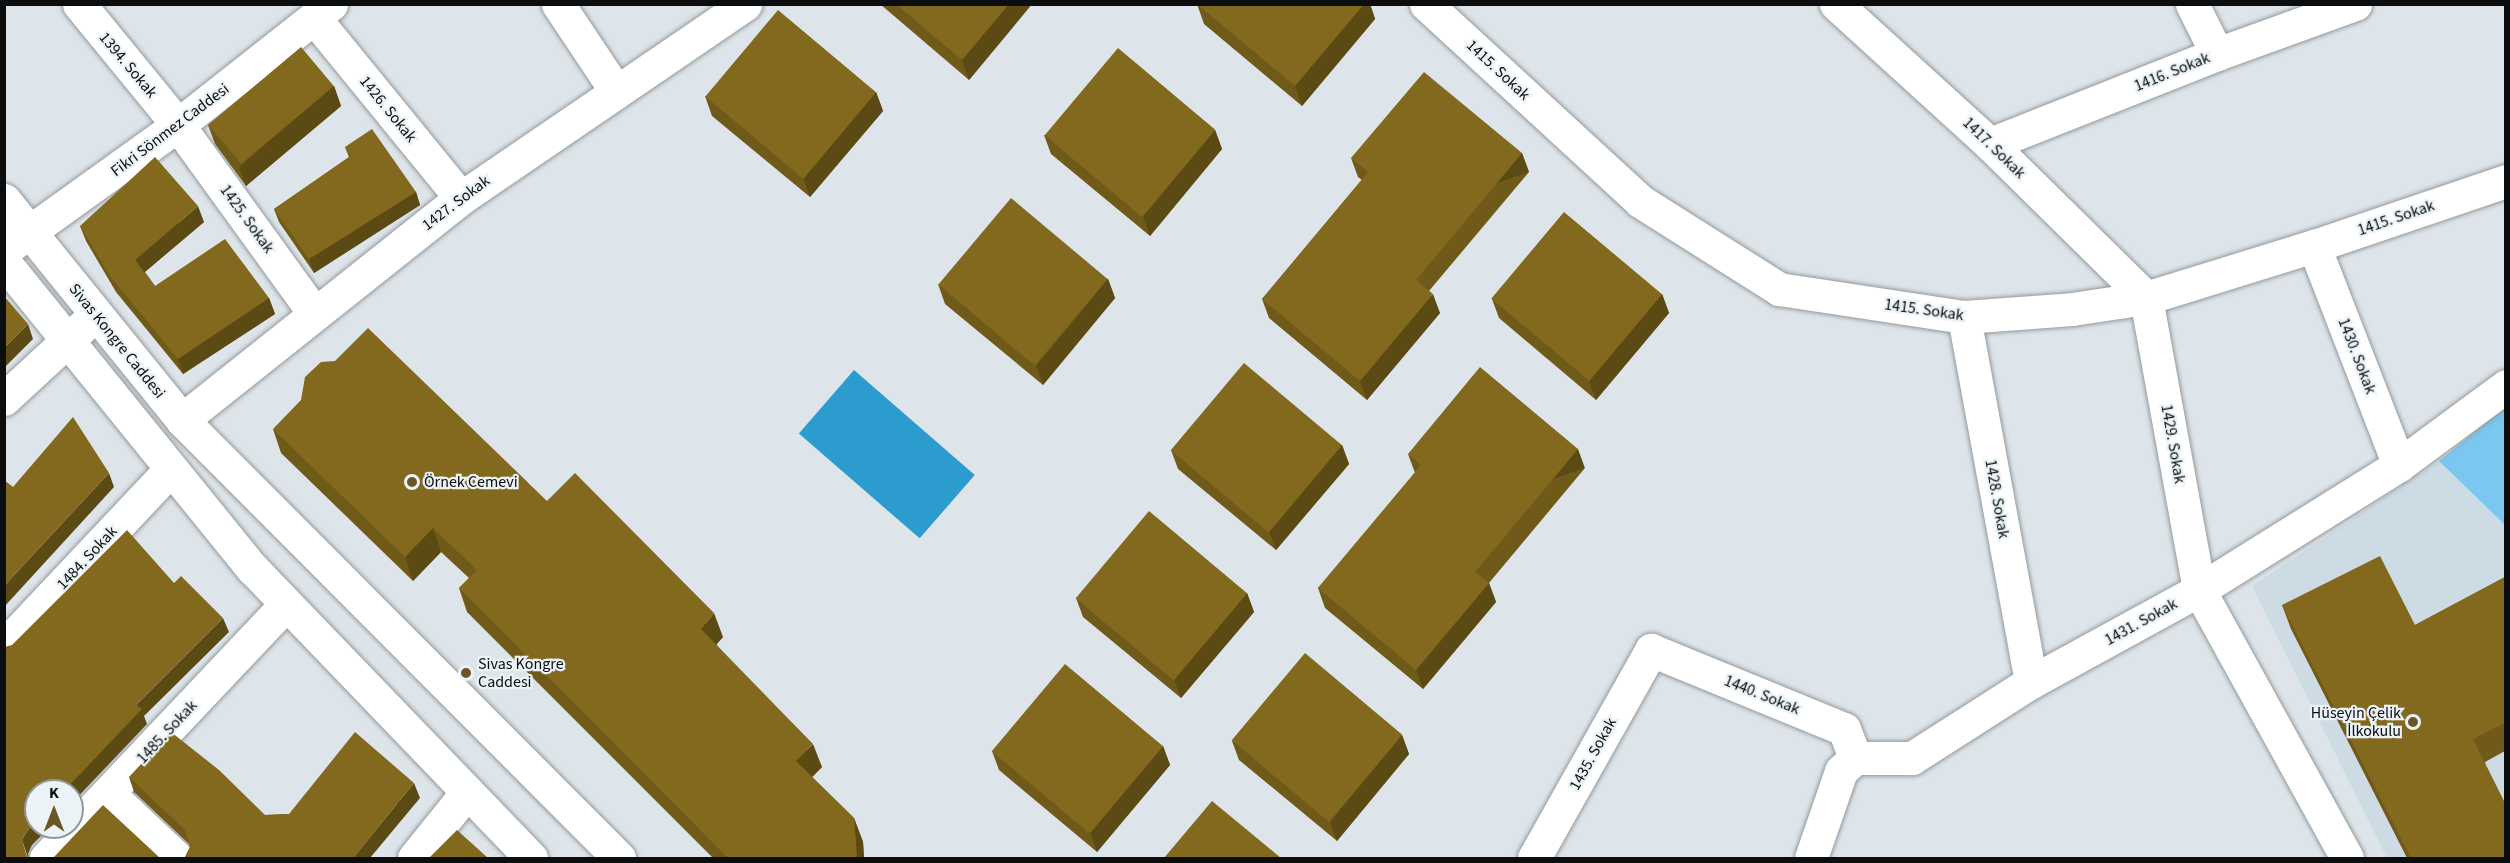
<!DOCTYPE html>
<meta charset="utf-8">
<style>
body{margin:0}
#map{position:relative;width:2510px;height:863px;overflow:hidden;background:#dee5ea;font-family:"Source Sans 3",sans-serif}
div>[style]{position:absolute}
[style*='--x']{left:calc(var(--x)*1px);top:calc(var(--y)*1px);width:calc(var(--w)*1px);rotate:calc(var(--a)*1deg)}
.built>*{inset:0;background:#ccdbe4}
.green>*{inset:0;background:#7ac7ef}
.water>*{inset:0;background:#2b9ccd;transform-origin:0 0}
.roads{filter:drop-shadow(0 0 2px #939a9e) drop-shadow(0 0 2px #939a9e)}
.street>*{height:33px;margin:-16.5px;padding:0 16.5px;transform-origin:16.5px;border-radius:16.5px;background:#fff}
.secondary>*{height:33px;margin:-16.5px;padding:0 16.5px;transform-origin:16.5px;border-radius:16.5px;background:#fff}
.wall>*{inset:0;background:#705a19}
.shaded-wall>*{inset:0;background:#5b4a14;transform-origin:0 0}
.building>*{inset:0;background:#82691d;transform-origin:0 0}
.dots>*{width:16px;height:16px;translate:-50% -50%;box-sizing:border-box;border:3px solid #ebf3f7;border-radius:50%}
span{translate:-50% -50%;white-space:nowrap;text-align:center;line-height:1.15;-webkit-text-stroke:4.5px #ebf3f7;paint-order:stroke}
.street-label{font-size:16px;color:#0b0d0e}
.poi-label{font-size:16px;color:#0b0d0e}
.left{translate:0 -50%;text-align:left}
.right{translate:-100% -50%;text-align:right}
.frame{position:absolute;inset:0;border:6px solid #0b0d0e;pointer-events:none}
.north{position:absolute;left:24px;top:779px;width:60px;height:60px;box-sizing:border-box;background:#ebf3f7;border:2px solid #91979a;border-radius:50%;rotate:0deg;font-size:16px;font-weight:700;line-height:24px;text-align:center;color:#0b0d0e}
.north::after{content:'';display:block;margin:auto;width:21px;height:27px;background:#6a5725;clip-path:polygon(50% 0,100% 100%,50% 72%,0 100%)}
</style>
<div id="map">
<div class="built">
<div style="clip-path:polygon(2439px 461px,2505px 525px,2505px 858px,2387px 858px,2252px 586px)"></div>
</div>
<div class="green">
<div style="clip-path:polygon(2505px 407px,2505px 525px,2439px 461px)"></div>
</div>
<div class="water">
<div style="left:854px;top:370px;width:160px;height:84px;rotate:41deg"></div>
</div>
<div class="roads">
<div class="street">
<div style="--x:79;--y:4;--w:156;--a:50.7"></div>
<div style="--x:178;--y:125;--w:233;--a:54.1"></div>
<div style="--x:558;--y:4;--w:105;--a:56.3"></div>
<div style="--x:1426;--y:4;--w:291;--a:42.6"></div>
<div style="--x:1640;--y:201;--w:165;--a:32.3"></div>
<div style="--x:1779;--y:289;--w:187;--a:8.6"></div>
<div style="--x:1964;--y:317;--w:108;--a:-4.2"></div>
<div style="--x:2072;--y:309;--w:75;--a:-8.5"></div>
<div style="--x:2146;--y:298;--w:176;--a:-17.2"></div>
<div style="--x:2314;--y:246;--w:203;--a:-18.7"></div>
<div style="--x:1836;--y:4;--w:208;--a:42.3"></div>
<div style="--x:1990;--y:144;--w:219;--a:44.6"></div>
<div style="--x:2146;--y:298;--w:297;--a:79.7"></div>
<div style="--x:2199;--y:590;--w:306;--a:61.1"></div>
<div style="--x:2192;--y:4;--w:56;--a:63.4"></div>
<div style="--x:315;--y:19;--w:231;--a:50.8"></div>
<div style="--x:1990;--y:144;--w:244;--a:-21.6"></div>
<div style="--x:2217;--y:54;--w:147;--a:-19.9"></div>
<div style="--x:2314;--y:246;--w:235;--a:68.8"></div>
<div style="--x:4;--y:250;--w:214;--a:-35.7"></div>
<div style="--x:178;--y:125;--w:195;--a:-38.3"></div>
<div style="--x:1964;--y:317;--w:371;--a:79.6"></div>
<div style="--x:4;--y:399;--w:124;--a:-42.7"></div>
<div style="--x:182;--y:420;--w:357;--a:-38.5"></div>
<div style="--x:461;--y:198;--w:344;--a:-34.3"></div>
<div style="--x:4;--y:646;--w:242;--a:-46.7"></div>
<div style="--x:109;--y:794;--w:93;--a:43.3"></div>
<div style="--x:46;--y:858;--w:349;--a:-46.6"></div>
<div style="--x:414;--y:858;--w:85;--a:-51.2"></div>
<div style="--x:1534;--y:858;--w:239;--a:-60.6"></div>
<div style="--x:1651;--y:650;--w:209;--a:22.3"></div>
<div style="--x:1844;--y:729;--w:31;--a:69"></div>
<div style="--x:1811;--y:858;--w:92;--a:-71"></div>
<div style="--x:1841;--y:771;--w:19;--a:-43"></div>
<div style="--x:1855;--y:758;--w:57;--a:0"></div>
<div style="--x:1912;--y:758;--w:141;--a:-32.6"></div>
<div style="--x:2031;--y:682;--w:192;--a:-28.7"></div>
<div style="--x:2199;--y:590;--w:236;--a:-32"></div>
<div style="--x:2399;--y:465;--w:133;--a:-36.4"></div>
</div>
<div class="secondary">
<div style="--x:4;--y:200;--w:283;--a:51"></div>
<div style="--x:182;--y:420;--w:619;--a:45.07"></div>
<div style="--x:4;--y:262;--w:395;--a:51"></div>
<div style="--x:253;--y:569;--w:401;--a:46.1"></div>
</div>
</div>
<div class="wall">
<div style="clip-path:polygon(880px 4px,1032px 4px,969px 80px)"></div>
<div style="clip-path:polygon(1197px 4px,1370px 4px,1375px 19px,1302px 106px,1204px 24px)"></div>
<div style="clip-path:polygon(334px 86px,341px 106px,246px 186px,215px 144px,208px 125px)"></div>
<div style="clip-path:polygon(876px 92px,883px 111px,810px 197px,712px 116px,705px 96px)"></div>
<div style="clip-path:polygon(1215px 130px,1222px 149px,1150px 236px,1051px 154px,1044px 135px)"></div>
<div style="clip-path:polygon(345px 147px,416px 192px,420px 205px,314px 273px,279px 222px,274px 209px,349px 157px)"></div>
<div style="clip-path:polygon(1522px 153px,1529px 172px,1429px 291px,1440px 313px,1367px 400px,1269px 318px,1262px 299px,1362px 180px,1358px 177px,1351px 158px)"></div>
<div style="clip-path:polygon(204px 222px,145px 272px,155px 286px,269px 298px,275px 314px,183px 374px,116px 292px,86px 241px,80px 226px)"></div>
<div style="clip-path:polygon(1108px 279px,1115px 298px,1043px 385px,945px 304px,938px 284px)"></div>
<div style="clip-path:polygon(1662px 294px,1669px 313px,1596px 400px,1499px 318px,1492px 299px)"></div>
<div style="clip-path:polygon(273px 429px,547px 501px,723px 637px,716px 644px,822px 767px,812px 777px,854px 818px,863px 842px,864px 858px,713px 858px,467px 612px,459px 588px,469px 578px,441px 552px,413px 581px,281px 453px)"></div>
<div style="clip-path:polygon(1342px 445px,1349px 464px,1276px 550px,1178px 469px,1171px 450px)"></div>
<div style="clip-path:polygon(1408px 454px,1585px 468px,1489px 583px,1496px 602px,1423px 689px,1325px 608px,1318px 588px,1415px 473px)"></div>
<div style="clip-path:polygon(2505px 577px,2505px 751px,2485px 762px,2505px 858px,2407px 858px,2291px 629px,2282px 605px,2415px 625px)"></div>
<div style="clip-path:polygon(1247px 593px,1254px 612px,1181px 698px,1083px 617px,1076px 598px)"></div>
<div style="clip-path:polygon(1402px 735px,1409px 754px,1337px 841px,1239px 760px,1232px 741px)"></div>
<div style="clip-path:polygon(1163px 746px,1170px 765px,1097px 852px,999px 770px,992px 751px)"></div>
<div style="clip-path:polygon(129px 777px,265px 815px,289px 814px,420px 798px,185px 857px,190px 847px,189px 844px,134px 792px)"></div>
</div>
<div class="shaded-wall">
<div style="clip-path:polygon(1009px 4px,1032px 4px,969px 80px,962px 60px)"></div>
<div style="clip-path:polygon(1364px 4px,1370px 4px,1375px 19px,1302px 106px,1295px 86px)"></div>
<div style="clip-path:polygon(334px 86px,341px 106px,246px 186px,239px 167px)"></div>
<div style="clip-path:polygon(876px 92px,883px 111px,810px 197px,803px 178px)"></div>
<div style="clip-path:polygon(1215px 130px,1222px 149px,1150px 236px,1143px 217px)"></div>
<div style="left:1522px;top:153px;width:20px;height:165px;rotate:70deg"></div>
<div style="clip-path:polygon(416px 192px,420px 205px,314px 273px,309px 259px)"></div>
<div style="clip-path:polygon(198px 206px,204px 222px,141px 275px,135px 260px)"></div>
<div style="clip-path:polygon(1108px 279px,1115px 298px,1043px 385px,1036px 366px)"></div>
<div style="clip-path:polygon(1433px 294px,1440px 313px,1367px 400px,1360px 381px)"></div>
<div style="clip-path:polygon(1662px 294px,1669px 313px,1596px 400px,1589px 381px)"></div>
<div style="clip-path:polygon(269px 298px,275px 314px,183px 374px,178px 359px)"></div>
<div style="clip-path:polygon(28px 324px,33px 339px,4px 368px,4px 348px)"></div>
<div style="clip-path:polygon(1342px 445px,1349px 464px,1276px 550px,1269px 531px)"></div>
<div style="left:1578px;top:449px;width:20px;height:160px;rotate:70deg"></div>
<div style="clip-path:polygon(109px 473px,114px 487px,4px 607px,4px 586px)"></div>
<div style="clip-path:polygon(433px 528px,441px 552px,413px 581px,405px 557px)"></div>
<div style="clip-path:polygon(1489px 583px,1496px 602px,1423px 689px,1416px 670px)"></div>
<div style="clip-path:polygon(1247px 593px,1254px 612px,1181px 698px,1174px 679px)"></div>
<div style="clip-path:polygon(714px 613px,723px 637px,710px 652px,701px 629px)"></div>
<div style="clip-path:polygon(223px 618px,229px 632px,144px 716px,147px 724px,72px 803px,72px 791px,64px 791px,136px 705px)"></div>
<div style="clip-path:polygon(1402px 735px,1409px 754px,1337px 841px,1330px 822px)"></div>
<div style="clip-path:polygon(813px 744px,822px 767px,805px 784px,796px 761px)"></div>
<div style="clip-path:polygon(1163px 746px,1170px 765px,1097px 852px,1090px 832px)"></div>
<div style="clip-path:polygon(414px 783px,420px 798px,370px 858px,353px 858px)"></div>
<div style="clip-path:polygon(854px 818px,863px 842px,864px 858px,857px 858px)"></div>
<div style="clip-path:polygon(36px 821px,36px 827px,50px 827px,32px 845px,28px 854px,29px 858px,28px 858px,22px 840px,27px 831px)"></div>
</div>
<div class="building">
<div style="clip-path:polygon(896px 4px,1009px 4px,962px 60px)"></div>
<div style="clip-path:polygon(1197px 4px,1364px 4px,1295px 86px)"></div>
<div style="left:778px;top:10px;width:128px;height:113px;rotate:40deg"></div>
<div style="left:301px;top:47px;width:51px;height:121px;rotate:50deg"></div>
<div style="left:1118px;top:48px;width:127px;height:114px;rotate:40deg"></div>
<div style="clip-path:polygon(1424px 72px,1522px 153px,1416px 280px,1433px 294px,1360px 381px,1262px 299px,1368px 172px,1351px 158px)"></div>
<div style="clip-path:polygon(372px 129px,416px 192px,309px 259px,274px 209px,351px 156px,345px 147px)"></div>
<div style="clip-path:polygon(155px 157px,198px 206px,135px 260px,155px 286px,225px 239px,269px 298px,178px 359px,110px 276px,80px 226px)"></div>
<div style="left:1011px;top:198px;width:126px;height:113px;rotate:40deg"></div>
<div style="left:1564px;top:212px;width:128px;height:113px;rotate:40deg"></div>
<div style="clip-path:polygon(4px 296px,28px 324px,4px 348px)"></div>
<div style="clip-path:polygon(368px 328px,547px 501px,575px 473px,714px 613px,701px 629px,813px 744px,796px 761px,854px 818px,857px 858px,728px 858px,459px 588px,477px 570px,433px 528px,405px 557px,273px 429px,301px 400px,305px 377px,321px 362px,335px 361px)"></div>
<div style="left:1244px;top:363px;width:128px;height:114px;rotate:40deg"></div>
<div style="clip-path:polygon(1480px 367px,1578px 449px,1475px 572px,1489px 583px,1416px 670px,1318px 588px,1421px 465px,1408px 454px)"></div>
<div style="clip-path:polygon(73px 417px,109px 473px,4px 586px,4px 480px,13px 487px)"></div>
<div style="left:1149px;top:511px;width:128px;height:114px;rotate:40deg"></div>
<div style="clip-path:polygon(127px 530px,174px 583px,181px 576px,223px 618px,136px 705px,142px 709px,64px 791px,36px 791px,36px 821px,27px 831px,22px 840px,27px 857px,31px 858px,4px 858px,4px 647px,12px 645px)"></div>
<div style="clip-path:polygon(2380px 556px,2415px 625px,2505px 577px,2505px 723px,2473px 739px,2505px 803px,2505px 858px,2411px 858px,2282px 605px)"></div>
<div style="left:1305px;top:653px;width:127px;height:114px;rotate:40deg"></div>
<div style="left:1065px;top:664px;width:128px;height:114px;rotate:40deg"></div>
<div style="clip-path:polygon(171px 732px,219px 770px,265px 815px,289px 814px,355px 732px,414px 783px,353px 858px,179px 858px,185px 857px,190px 847px,185px 830px,129px 777px)"></div>
<div style="clip-path:polygon(1212px 801px,1281px 858px,1164px 858px)"></div>
<div style="clip-path:polygon(103px 805px,159px 857px,161px 858px,48px 858px,54px 857px)"></div>
<div style="clip-path:polygon(457px 830px,488px 858px,429px 858px)"></div>
</div>
<div class="dots">
<div style="left:412px;top:482px;background:#6a5725"></div>
<div style="left:466px;top:673px;background:#6a5725"></div>
<div style="left:2413px;top:722px;background:#6a5725"></div>
</div>
<div class="street-label">
<span style="left:128px;top:65px;rotate:50deg">1394. Sokak</span>
<span style="left:1498px;top:70px;rotate:43deg">1415. Sokak</span>
<span style="left:2172px;top:72px;rotate:-22deg">1416. Sokak</span>
<span style="left:388px;top:109px;rotate:51deg">1426. Sokak</span>
<span style="left:170px;top:130px;rotate:-37deg">Fikri Sönmez Caddesi</span>
<span style="left:1994px;top:148px;rotate:44deg">1417. Sokak</span>
<span style="left:456px;top:203px;rotate:-37deg">1427. Sokak</span>
<span style="left:2396px;top:218px;rotate:-19deg">1415. Sokak</span>
<span style="left:247px;top:219px;rotate:54deg">1425. Sokak</span>
<span style="left:1924px;top:310px;rotate:8deg">1415. Sokak</span>
<span style="left:117px;top:341px;rotate:51deg">Sivas Kongre Caddesi</span>
<span style="left:2357px;top:356px;rotate:69deg">1430. Sokak</span>
<span style="left:2173px;top:444px;rotate:80deg">1429. Sokak</span>
<span style="left:1997px;top:499px;rotate:80deg">1428. Sokak</span>
<span style="left:87px;top:558px;rotate:-47deg">1484. Sokak</span>
<span style="left:2141px;top:622px;rotate:-29deg">1431. Sokak</span>
<span style="left:1762px;top:695px;rotate:22deg">1440. Sokak</span>
<span style="left:167px;top:732px;rotate:-47deg">1485. Sokak</span>
<span style="left:1593px;top:754px;rotate:-61deg">1435. Sokak</span>
</div>
<div class="poi-label">
<span class="left" style="left:424px;top:482px">Örnek Cemevi</span>
<span class="left" style="left:478px;top:673px">Sivas Kongre<br>Caddesi</span>
<span class="right" style="left:2401px;top:722px">Hüseyin Çelik<br>İlkokulu</span>
</div>
<div class="frame"></div>
<div class="north">K</div>
</div>
